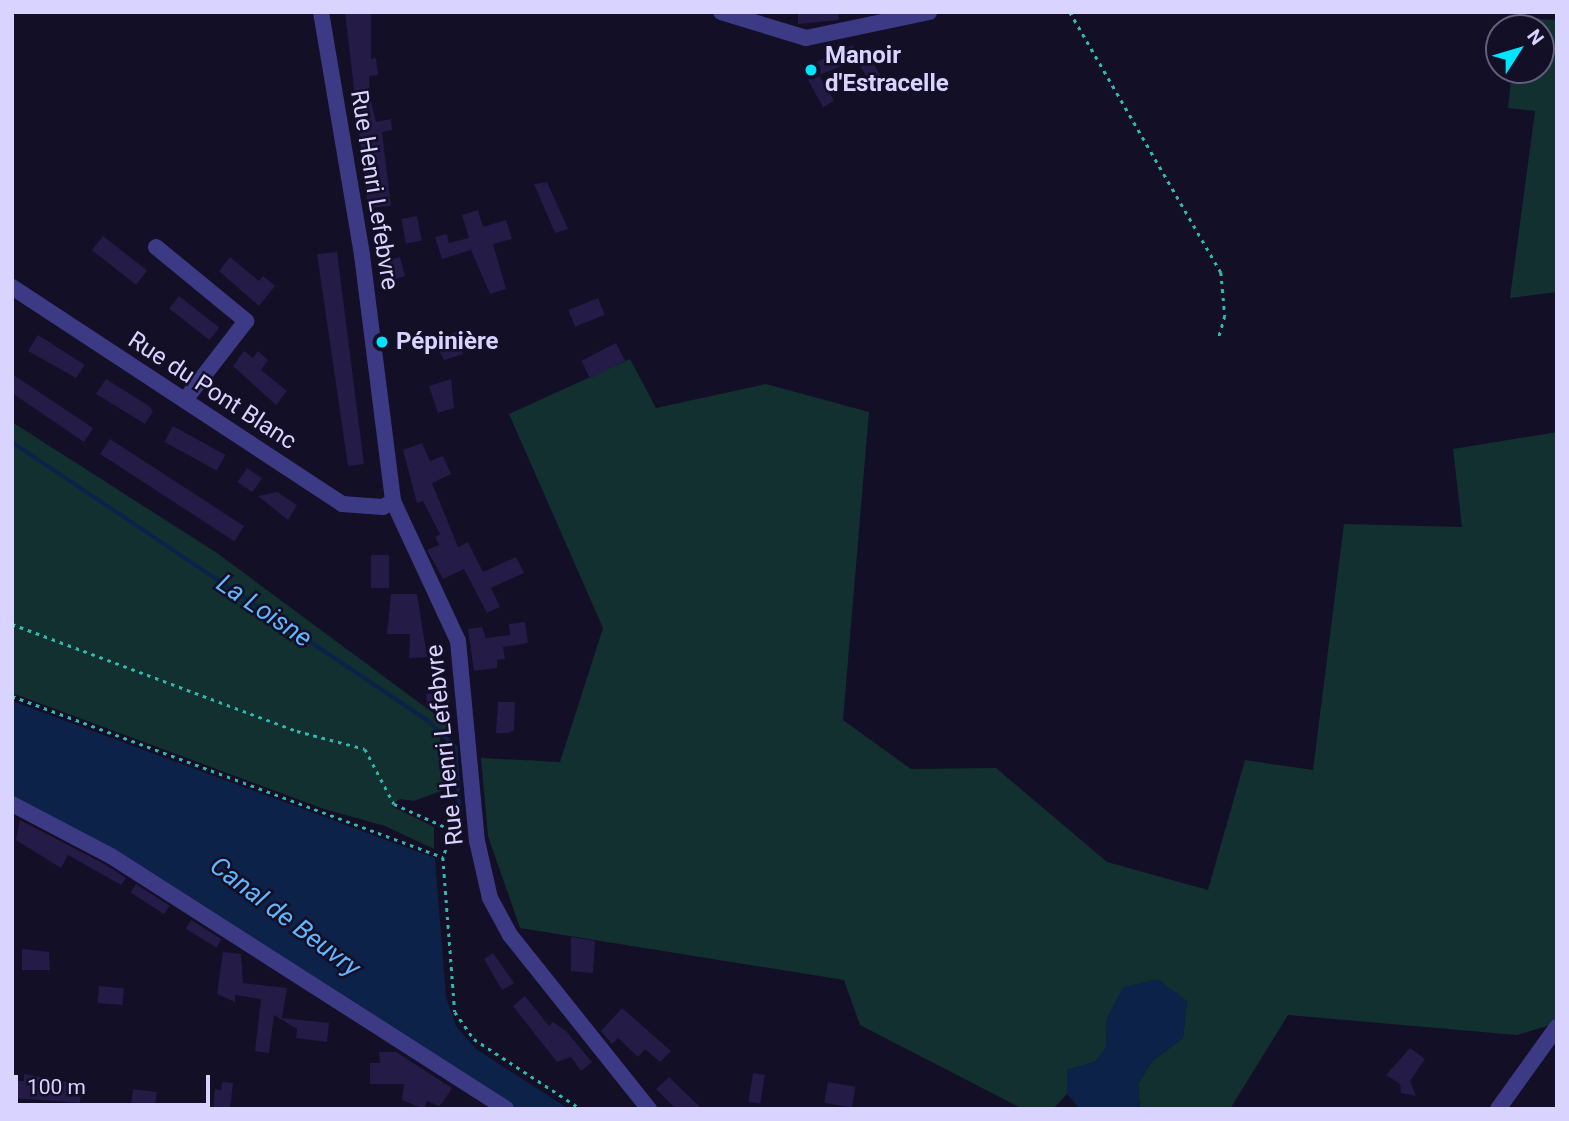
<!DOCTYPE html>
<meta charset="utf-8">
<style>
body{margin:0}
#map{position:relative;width:1569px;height:1121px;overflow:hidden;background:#130f26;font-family:Roboto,sans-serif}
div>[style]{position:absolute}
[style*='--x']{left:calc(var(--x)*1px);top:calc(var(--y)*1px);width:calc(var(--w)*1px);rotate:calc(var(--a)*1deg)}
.green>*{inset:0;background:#12302f}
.water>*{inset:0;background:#0c2248}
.stream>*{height:3.5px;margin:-1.75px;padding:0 1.75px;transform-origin:1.75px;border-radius:1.75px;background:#0c2248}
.building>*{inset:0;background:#241b47;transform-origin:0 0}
.path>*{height:2.5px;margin-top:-1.25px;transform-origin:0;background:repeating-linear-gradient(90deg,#2fb8b0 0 3.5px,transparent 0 8.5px)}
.street>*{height:16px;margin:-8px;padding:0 8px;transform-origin:8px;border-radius:8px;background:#3d3a85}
.dots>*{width:19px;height:19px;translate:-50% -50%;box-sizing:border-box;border:4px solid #130f26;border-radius:50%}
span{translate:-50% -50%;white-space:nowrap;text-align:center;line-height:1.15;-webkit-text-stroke:5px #130f26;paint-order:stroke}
.poi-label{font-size:24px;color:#d9d4ff;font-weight:700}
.left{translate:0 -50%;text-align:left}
.street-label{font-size:24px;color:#d9d4ff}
.water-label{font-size:26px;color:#62b6ff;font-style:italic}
.frame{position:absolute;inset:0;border:14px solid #d9d4ff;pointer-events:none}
.north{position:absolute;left:1485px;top:14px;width:70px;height:70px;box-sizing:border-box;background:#130f26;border:2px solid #625e7d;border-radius:50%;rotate:53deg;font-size:19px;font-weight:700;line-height:28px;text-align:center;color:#d9d4ff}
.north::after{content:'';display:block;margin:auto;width:24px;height:32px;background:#00e5ff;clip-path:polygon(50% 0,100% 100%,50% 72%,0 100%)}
.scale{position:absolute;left:14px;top:1075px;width:196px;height:32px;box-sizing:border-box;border:4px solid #d9d4ff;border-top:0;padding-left:9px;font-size:21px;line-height:24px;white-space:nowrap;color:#d9d4ff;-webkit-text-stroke:5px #130f26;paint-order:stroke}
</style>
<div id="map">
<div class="green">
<div style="clip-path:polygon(1518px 18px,1557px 20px,1557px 292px,1510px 298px,1535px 111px,1508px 108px,1512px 70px,1541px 70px,1541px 28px,1517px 28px)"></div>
<div style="clip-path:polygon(630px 359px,656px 408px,766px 384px,869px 412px,843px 720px,911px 769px,996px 768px,1107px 862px,1208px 890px,1245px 760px,1313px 770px,1344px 524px,1462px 527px,1453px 449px,1557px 432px,1557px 1023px,1517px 1035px,1288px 1015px,1230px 1109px,1140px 1109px,1138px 1084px,1152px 1061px,1183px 1038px,1187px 1001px,1107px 1018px,1106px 1048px,1095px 1062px,1067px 1070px,1067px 1094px,1053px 1109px,1023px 1109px,860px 1025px,844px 980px,520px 928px,488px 836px,481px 758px,560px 762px,603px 628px,509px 414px)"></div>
<div style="clip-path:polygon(12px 422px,217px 553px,448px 724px,440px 739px,449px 788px,414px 801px,400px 799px,391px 806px,434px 827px,434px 849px,385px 826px,324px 809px,12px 693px)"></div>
</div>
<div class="water">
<div style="clip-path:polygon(12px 701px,435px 858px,446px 997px,456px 1026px,476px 1049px,569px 1109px,516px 1109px,129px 859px,12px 795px)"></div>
<div style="clip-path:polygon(1158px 979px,1187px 1001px,1183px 1038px,1152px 1061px,1138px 1084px,1140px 1109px,1080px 1109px,1067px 1094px,1067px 1070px,1095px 1062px,1106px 1048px,1107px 1018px,1123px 987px)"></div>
</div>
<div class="stream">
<div style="--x:871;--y:12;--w:1;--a:0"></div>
<div style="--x:12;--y:442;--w:497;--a:33.8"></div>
<div style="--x:425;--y:718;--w:42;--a:43.1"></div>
<div style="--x:456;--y:747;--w:67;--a:86.6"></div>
</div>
<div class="building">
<div style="clip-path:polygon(345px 12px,371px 12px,371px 59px,376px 58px,378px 75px,369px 76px,370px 97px,376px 122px,391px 119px,392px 130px,382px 132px,391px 206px,368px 208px)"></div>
<div style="clip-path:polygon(798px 12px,838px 12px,839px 20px,798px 24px)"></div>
<div style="clip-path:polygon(853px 45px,858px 56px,866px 51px,887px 86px,876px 93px,857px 60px,819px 75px,834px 101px,823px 107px,802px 69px)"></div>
<div style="clip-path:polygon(547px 182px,561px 213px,568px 229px,555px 233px,534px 184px)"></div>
<div style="clip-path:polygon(478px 210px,483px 227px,506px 220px,512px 239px,493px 244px,506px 289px,490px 294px,471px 250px,442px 259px,435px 237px,447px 234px,449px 243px,469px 238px,462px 215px)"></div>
<div style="left:417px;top:216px;width:25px;height:16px;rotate:79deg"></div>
<div style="left:103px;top:236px;width:56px;height:18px;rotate:38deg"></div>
<div style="clip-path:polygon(337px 252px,364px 464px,348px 466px,317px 254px)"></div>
<div style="clip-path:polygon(230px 257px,259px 281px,263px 276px,275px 286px,259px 306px,219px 271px)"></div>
<div style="left:400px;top:257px;width:20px;height:21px;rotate:75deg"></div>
<div style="left:179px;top:296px;width:51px;height:16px;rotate:38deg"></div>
<div style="left:598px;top:298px;width:18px;height:32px;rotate:68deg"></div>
<div style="clip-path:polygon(456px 332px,463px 354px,444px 360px,437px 346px,422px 341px)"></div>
<div style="clip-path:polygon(38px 335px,85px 365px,76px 378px,28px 351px)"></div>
<div style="left:616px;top:343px;width:20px;height:39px;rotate:63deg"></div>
<div style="clip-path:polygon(244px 351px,253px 358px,258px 351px,268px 360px,261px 370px,287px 391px,276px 405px,233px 366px)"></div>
<div style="clip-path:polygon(12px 374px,93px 428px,84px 442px,12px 393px)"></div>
<div style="clip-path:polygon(106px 379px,149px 406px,153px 411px,145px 424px,96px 394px)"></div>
<div style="clip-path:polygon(451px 379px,454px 408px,438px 413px,429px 386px)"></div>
<div style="left:173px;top:426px;width:60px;height:18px;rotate:29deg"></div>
<div style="left:110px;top:439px;width:160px;height:18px;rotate:33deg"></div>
<div style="clip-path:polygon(422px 443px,430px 461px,443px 456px,451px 474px,432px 483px,458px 547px,468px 542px,483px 572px,516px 557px,524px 573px,491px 588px,500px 607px,487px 613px,464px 569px,443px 579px,427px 550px,439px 545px,435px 537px,440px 534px,423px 501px,417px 503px,403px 450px)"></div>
<div style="left:247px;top:468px;width:18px;height:17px;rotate:34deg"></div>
<div style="clip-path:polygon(277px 492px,297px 505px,288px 520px,258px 496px)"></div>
<div style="left:371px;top:555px;width:18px;height:33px"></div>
<div style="clip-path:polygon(391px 594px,417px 594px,427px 657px,409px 658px,410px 634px,387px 634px)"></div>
<div style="clip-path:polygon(525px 622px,528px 643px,503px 647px,505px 659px,497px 660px,497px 668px,474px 671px,468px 629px,482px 627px,486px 638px,510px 635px,509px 624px)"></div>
<div style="clip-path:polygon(426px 694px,449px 694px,449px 713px,427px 707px)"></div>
<div style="clip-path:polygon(498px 702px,515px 702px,514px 730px,508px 733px,496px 733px)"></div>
<div style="clip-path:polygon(20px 820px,106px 865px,126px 878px,121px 885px,68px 855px,61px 868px,16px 840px)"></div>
<div style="left:136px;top:884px;width:40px;height:10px;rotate:33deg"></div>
<div style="left:191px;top:920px;width:36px;height:10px;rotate:32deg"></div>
<div style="clip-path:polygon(571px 937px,595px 941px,593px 973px,571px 971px)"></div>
<div style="clip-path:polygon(22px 949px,49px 952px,50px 970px,22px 970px)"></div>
<div style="clip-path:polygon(223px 952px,241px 954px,243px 983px,287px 988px,282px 1018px,329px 1023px,327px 1042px,296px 1038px,297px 1029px,274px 1015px,269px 1053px,255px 1051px,261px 999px,235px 995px,235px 1002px,217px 994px)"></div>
<div style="clip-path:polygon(493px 953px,514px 983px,502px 990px,484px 959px)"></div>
<div style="left:99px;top:986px;width:25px;height:17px;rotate:5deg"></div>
<div style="clip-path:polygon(525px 996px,549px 1026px,553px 1022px,566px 1031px,592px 1062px,581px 1071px,571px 1057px,557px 1062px,513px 1006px)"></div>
<div style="clip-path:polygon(622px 1008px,671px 1051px,660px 1062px,645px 1049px,638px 1057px,618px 1038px,612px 1044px,601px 1031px)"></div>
<div style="clip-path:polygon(1410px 1048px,1425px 1059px,1410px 1081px,1416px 1096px,1401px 1093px,1400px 1084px,1386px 1075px)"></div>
<div style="clip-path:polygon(379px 1052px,396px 1052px,452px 1088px,443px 1102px,439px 1106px,427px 1101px,424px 1109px,402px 1100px,404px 1084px,370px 1084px,370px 1063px,380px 1063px)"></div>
<div style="left:753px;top:1073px;width:12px;height:29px;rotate:9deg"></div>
<div style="clip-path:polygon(24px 1074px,74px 1083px,74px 1089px,81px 1090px,80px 1103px,14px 1098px,14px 1081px,24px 1081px)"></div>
<div style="clip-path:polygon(669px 1077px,702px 1109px,676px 1109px,656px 1089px)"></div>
<div style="clip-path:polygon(222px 1082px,233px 1083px,230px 1109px,213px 1109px,215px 1089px,221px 1090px)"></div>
<div style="left:828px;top:1082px;width:28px;height:21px;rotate:10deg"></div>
<div style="left:133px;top:1089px;width:24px;height:17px;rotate:7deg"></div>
</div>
<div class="path">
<div style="--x:1070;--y:12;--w:301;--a:59.9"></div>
<div style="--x:1221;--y:272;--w:44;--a:84.8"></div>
<div style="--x:1225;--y:316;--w:22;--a:106"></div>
<div style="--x:12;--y:624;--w:304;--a:20.6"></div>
<div style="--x:297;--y:731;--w:70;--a:14.8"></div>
<div style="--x:365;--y:749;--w:62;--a:62.2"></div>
<div style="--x:394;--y:804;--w:76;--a:24.2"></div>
<div style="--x:12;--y:696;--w:460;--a:20.5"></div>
<div style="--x:452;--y:834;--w:25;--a:111"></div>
<div style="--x:443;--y:857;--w:155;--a:85.6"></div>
<div style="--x:455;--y:1012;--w:33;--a:55"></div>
<div style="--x:474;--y:1039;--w:128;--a:33.2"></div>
</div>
<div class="street">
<div style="--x:321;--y:12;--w:246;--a:80.4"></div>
<div style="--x:362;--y:255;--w:248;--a:82.8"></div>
<div style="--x:393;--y:501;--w:154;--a:65.1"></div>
<div style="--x:458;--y:641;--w:201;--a:84.6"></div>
<div style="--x:477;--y:841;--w:58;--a:77.2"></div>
<div style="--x:490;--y:898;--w:42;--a:61.6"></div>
<div style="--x:510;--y:935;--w:223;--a:51.4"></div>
<div style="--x:721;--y:12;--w:89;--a:17"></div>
<div style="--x:806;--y:38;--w:126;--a:-11.9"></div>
<div style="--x:156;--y:247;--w:117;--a:39.4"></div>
<div style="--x:246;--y:321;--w:100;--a:127.7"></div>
<div style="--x:12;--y:287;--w:395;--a:33.3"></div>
<div style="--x:342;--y:504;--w:41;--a:4.2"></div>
<div style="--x:383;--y:507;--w:12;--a:-31"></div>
<div style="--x:12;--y:804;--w:112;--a:27.7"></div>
<div style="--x:111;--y:856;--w:469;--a:32.6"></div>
<div style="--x:1498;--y:1109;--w:101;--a:-54.3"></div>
</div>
<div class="dots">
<div style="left:811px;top:70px;background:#00e5ff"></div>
<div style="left:382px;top:342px;background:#00e5ff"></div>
</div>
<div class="poi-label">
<span class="left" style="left:825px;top:70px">Manoir<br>d'Estracelle</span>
<span class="left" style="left:396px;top:342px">Pépinière</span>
</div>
<div class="street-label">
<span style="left:374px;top:190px;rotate:81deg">Rue Henri Lefebvre</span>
<span style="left:212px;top:391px;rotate:33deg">Rue du Pont Blanc</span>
<span style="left:445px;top:745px;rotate:-96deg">Rue Henri Lefebvre</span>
</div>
<div class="water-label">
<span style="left:264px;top:611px;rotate:34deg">La Loisne</span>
<span style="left:285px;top:917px;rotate:37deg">Canal de Beuvry</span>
</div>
<div class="frame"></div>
<div class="north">N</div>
<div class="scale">100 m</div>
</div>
